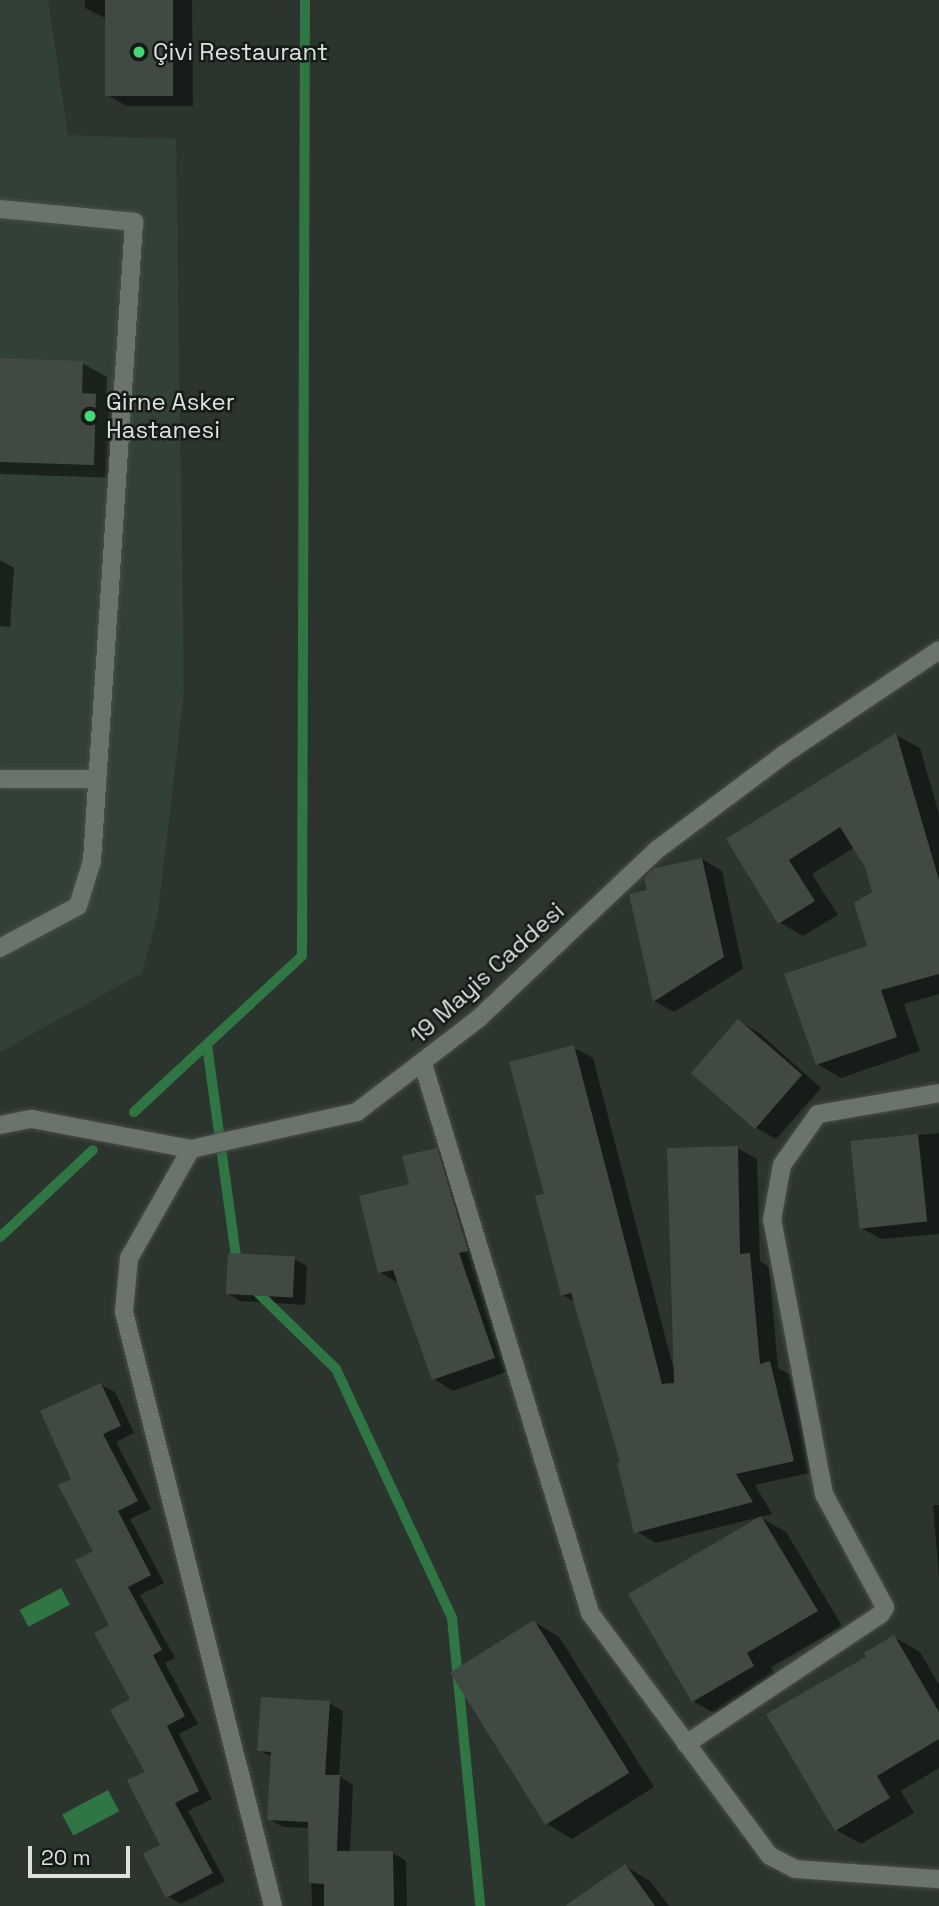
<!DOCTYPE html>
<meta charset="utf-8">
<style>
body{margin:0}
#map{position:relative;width:939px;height:1906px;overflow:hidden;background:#2b352d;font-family:"Space Grotesk",sans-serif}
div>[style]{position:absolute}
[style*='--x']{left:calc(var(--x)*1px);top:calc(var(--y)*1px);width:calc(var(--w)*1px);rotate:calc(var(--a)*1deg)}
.built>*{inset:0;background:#324135}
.water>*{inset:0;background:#307544;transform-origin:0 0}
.shadow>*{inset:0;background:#0007}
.stream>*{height:10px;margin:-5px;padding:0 5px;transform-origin:5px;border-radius:5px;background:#307544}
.building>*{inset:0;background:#404a42;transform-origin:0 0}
.roads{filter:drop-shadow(0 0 2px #484f49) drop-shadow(0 0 2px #484f49)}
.street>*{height:18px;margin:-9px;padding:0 9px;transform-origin:9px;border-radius:9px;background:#6a746c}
.dots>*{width:19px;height:19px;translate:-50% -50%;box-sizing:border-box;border:4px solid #171b18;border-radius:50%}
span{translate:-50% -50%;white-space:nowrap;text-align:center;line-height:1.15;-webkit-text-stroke:5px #171b18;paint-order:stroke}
.poi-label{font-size:24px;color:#dce2dd}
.left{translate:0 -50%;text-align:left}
.street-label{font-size:24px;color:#dce2dd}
.scale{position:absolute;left:28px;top:1846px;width:102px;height:32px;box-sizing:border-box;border:4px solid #dce2dd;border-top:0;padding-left:9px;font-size:21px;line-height:24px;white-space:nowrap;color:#dce2dd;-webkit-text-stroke:5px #171b18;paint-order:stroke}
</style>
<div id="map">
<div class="built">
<div style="clip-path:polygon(0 0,48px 0,68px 135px,176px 139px,184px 693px,158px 913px,142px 973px,0 1052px)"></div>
</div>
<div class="water">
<div style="left:61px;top:1588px;width:19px;height:47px;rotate:62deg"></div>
<div style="left:108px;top:1790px;width:24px;height:52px;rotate:62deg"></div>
</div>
<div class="shadow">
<div style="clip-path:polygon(85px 0,192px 0,193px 106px,127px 106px,107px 95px,107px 19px,85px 8px)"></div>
<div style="clip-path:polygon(0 360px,82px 363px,107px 377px,106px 402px,120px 410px,118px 478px,0 474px)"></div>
<div style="clip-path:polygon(0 560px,14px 568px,10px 627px,0 626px)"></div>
<div style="clip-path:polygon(896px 735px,920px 748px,939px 814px,939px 994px,904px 1004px,920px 1051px,841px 1078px,817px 1064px,869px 947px,874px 892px,867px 866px,855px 847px,812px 874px,838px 915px,803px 936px,779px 922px,728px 839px)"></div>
<div style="clip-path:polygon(702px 859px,722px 871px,743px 969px,674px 1012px,654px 1001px,649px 891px)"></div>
<div style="clip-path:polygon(738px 1021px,758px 1032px,821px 1088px,776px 1139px,756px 1128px)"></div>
<div style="clip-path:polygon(573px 1047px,593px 1058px,673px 1367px,737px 1148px,757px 1159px,760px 1261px,769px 1267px,778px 1368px,790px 1375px,813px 1472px,755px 1485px,772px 1514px,656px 1543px,636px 1531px,622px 1463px,576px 1302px,562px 1295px,546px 1195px)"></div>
<div style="clip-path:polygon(939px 1133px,939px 1234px,881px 1239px,861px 1228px,852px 1142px)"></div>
<div style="clip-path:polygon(436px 1149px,456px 1161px,514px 1369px,453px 1391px,434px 1379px,400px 1284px,379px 1272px)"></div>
<div style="clip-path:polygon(294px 1259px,307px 1266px,305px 1305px,240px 1301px,227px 1293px)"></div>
<div style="clip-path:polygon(101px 1385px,115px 1392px,134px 1433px,116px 1442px,151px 1509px,130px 1519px,164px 1583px,140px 1595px,175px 1658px,165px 1663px,198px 1724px,179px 1734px,212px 1799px,188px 1811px,225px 1881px,181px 1904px,167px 1896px,162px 1846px,133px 1700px,74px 1479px)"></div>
<div style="clip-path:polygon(933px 1505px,939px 1505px,939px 1578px)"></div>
<div style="clip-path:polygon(761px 1518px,786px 1532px,842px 1626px,771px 1667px,779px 1681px,719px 1716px,693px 1701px)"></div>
<div style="clip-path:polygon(534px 1622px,559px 1637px,654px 1787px,572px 1839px,547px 1824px)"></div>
<div style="clip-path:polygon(894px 1637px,920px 1652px,939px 1685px,939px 1768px,901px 1791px,914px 1813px,861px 1844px,836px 1830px,868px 1657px)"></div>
<div style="clip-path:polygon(329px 1703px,343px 1711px,339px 1776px,353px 1785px,350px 1853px,393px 1853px,406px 1861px,407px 1906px,312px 1906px,310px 1828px,283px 1827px,269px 1819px,272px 1757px,259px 1750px)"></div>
<div style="clip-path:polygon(625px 1866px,650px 1881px,669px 1906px,568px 1906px)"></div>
</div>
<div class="stream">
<div style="--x:207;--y:1045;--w:222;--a:82.2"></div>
<div style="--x:134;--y:1112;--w:229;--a:-42.9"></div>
<div style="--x:302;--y:956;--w:956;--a:-89.82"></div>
<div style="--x:0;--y:1237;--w:127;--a:-43.1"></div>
<div style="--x:251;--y:1286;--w:119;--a:44.3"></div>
<div style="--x:336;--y:1369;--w:275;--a:65"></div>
<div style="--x:452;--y:1618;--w:289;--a:84.4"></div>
</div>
<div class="building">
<div style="left:105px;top:0;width:68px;height:96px"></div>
<div style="clip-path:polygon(0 358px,83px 361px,82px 393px,96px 394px,94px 465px,0 462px)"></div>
<div style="clip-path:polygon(896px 733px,939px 880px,939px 974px,881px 990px,897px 1037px,816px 1065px,784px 974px,867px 946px,854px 903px,872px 892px,865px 867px,840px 827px,789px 860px,815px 901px,778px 924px,726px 839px)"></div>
<div style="clip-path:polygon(702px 858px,724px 957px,653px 1002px,629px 894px,647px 890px,644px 878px,655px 868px)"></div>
<div style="left:738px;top:1019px;width:85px;height:72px;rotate:41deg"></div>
<div style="clip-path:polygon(574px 1045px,662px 1384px,674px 1383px,667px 1148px,738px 1146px,740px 1254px,750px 1253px,760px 1364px,770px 1361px,794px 1461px,736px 1474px,753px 1502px,634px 1533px,617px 1463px,620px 1462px,571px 1293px,561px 1296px,535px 1196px,544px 1194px,509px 1062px)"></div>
<div style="left:918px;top:1134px;width:88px;height:68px;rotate:84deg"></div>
<div style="clip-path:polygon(437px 1148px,468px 1251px,459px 1253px,495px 1358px,432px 1380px,393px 1270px,378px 1273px,359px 1196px,409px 1184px,402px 1156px)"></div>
<div style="left:228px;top:1253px;width:67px;height:41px;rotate:3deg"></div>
<div style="clip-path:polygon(101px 1383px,121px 1426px,103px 1434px,138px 1501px,118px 1511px,151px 1575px,128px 1587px,162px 1650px,153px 1655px,185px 1716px,167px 1726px,199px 1791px,175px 1803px,213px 1873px,166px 1898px,143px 1854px,160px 1845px,127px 1780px,145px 1772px,110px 1710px,130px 1699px,94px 1633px,109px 1625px,75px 1560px,93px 1551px,58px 1485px,71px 1479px,40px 1411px)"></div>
<div style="clip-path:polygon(761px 1516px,818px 1611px,747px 1653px,754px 1666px,692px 1702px,628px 1594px)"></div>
<div style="left:534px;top:1620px;width:180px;height:99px;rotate:58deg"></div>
<div style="clip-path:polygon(894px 1635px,939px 1712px,939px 1739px,877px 1776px,890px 1798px,835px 1831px,766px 1714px,866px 1657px,864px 1653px)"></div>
<div style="clip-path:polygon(261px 1697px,330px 1701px,325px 1775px,340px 1775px,337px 1851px,393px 1851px,394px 1906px,324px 1906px,324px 1884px,309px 1883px,308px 1822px,267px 1820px,271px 1752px,257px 1751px)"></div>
<div style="clip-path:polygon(625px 1864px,655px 1906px,565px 1906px)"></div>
</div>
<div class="roads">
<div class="street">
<div style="--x:0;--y:209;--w:135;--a:5.5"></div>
<div style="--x:134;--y:222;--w:640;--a:93.76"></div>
<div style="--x:92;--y:861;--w:47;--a:107.3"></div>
<div style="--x:78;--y:906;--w:89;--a:151.7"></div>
<div style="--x:0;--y:779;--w:97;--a:0"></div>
<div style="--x:423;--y:1064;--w:574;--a:73.08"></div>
<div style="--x:590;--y:1613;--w:302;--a:53.5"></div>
<div style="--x:770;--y:1856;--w:28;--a:27"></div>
<div style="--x:795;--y:1869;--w:144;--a:4"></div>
<div style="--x:0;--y:1125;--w:33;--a:-11"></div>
<div style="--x:32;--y:1119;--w:162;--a:10.7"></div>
<div style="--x:191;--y:1149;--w:170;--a:-12.6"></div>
<div style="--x:357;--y:1112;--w:154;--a:-37.6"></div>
<div style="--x:479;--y:1018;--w:246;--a:-43.4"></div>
<div style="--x:658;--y:849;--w:156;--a:-36.9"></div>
<div style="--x:783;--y:755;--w:188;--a:-33.9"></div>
<div style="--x:191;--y:1149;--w:125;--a:119.6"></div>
<div style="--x:129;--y:1258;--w:54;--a:95.3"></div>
<div style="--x:124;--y:1312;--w:612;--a:75.92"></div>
<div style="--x:686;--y:1744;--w:234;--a:-33.7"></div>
<div style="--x:881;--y:1614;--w:8;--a:-60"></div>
<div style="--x:885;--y:1607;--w:128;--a:-118.4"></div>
<div style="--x:824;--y:1494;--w:279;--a:-100.7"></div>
<div style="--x:772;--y:1220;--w:56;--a:-79.7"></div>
<div style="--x:782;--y:1165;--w:62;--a:-54.8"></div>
<div style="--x:818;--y:1114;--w:123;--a:-9.8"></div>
</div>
</div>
<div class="dots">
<div style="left:139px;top:52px;background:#48d778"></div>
<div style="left:90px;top:416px;background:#48d778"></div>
</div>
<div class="poi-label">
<span class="left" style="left:153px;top:52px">Çivi Restaurant</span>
<span class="left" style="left:106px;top:416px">Girne Asker<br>Hastanesi</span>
</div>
<div class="street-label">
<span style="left:487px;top:973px;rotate:-42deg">19 Mayis Caddesi</span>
</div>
<div class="scale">20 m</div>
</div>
